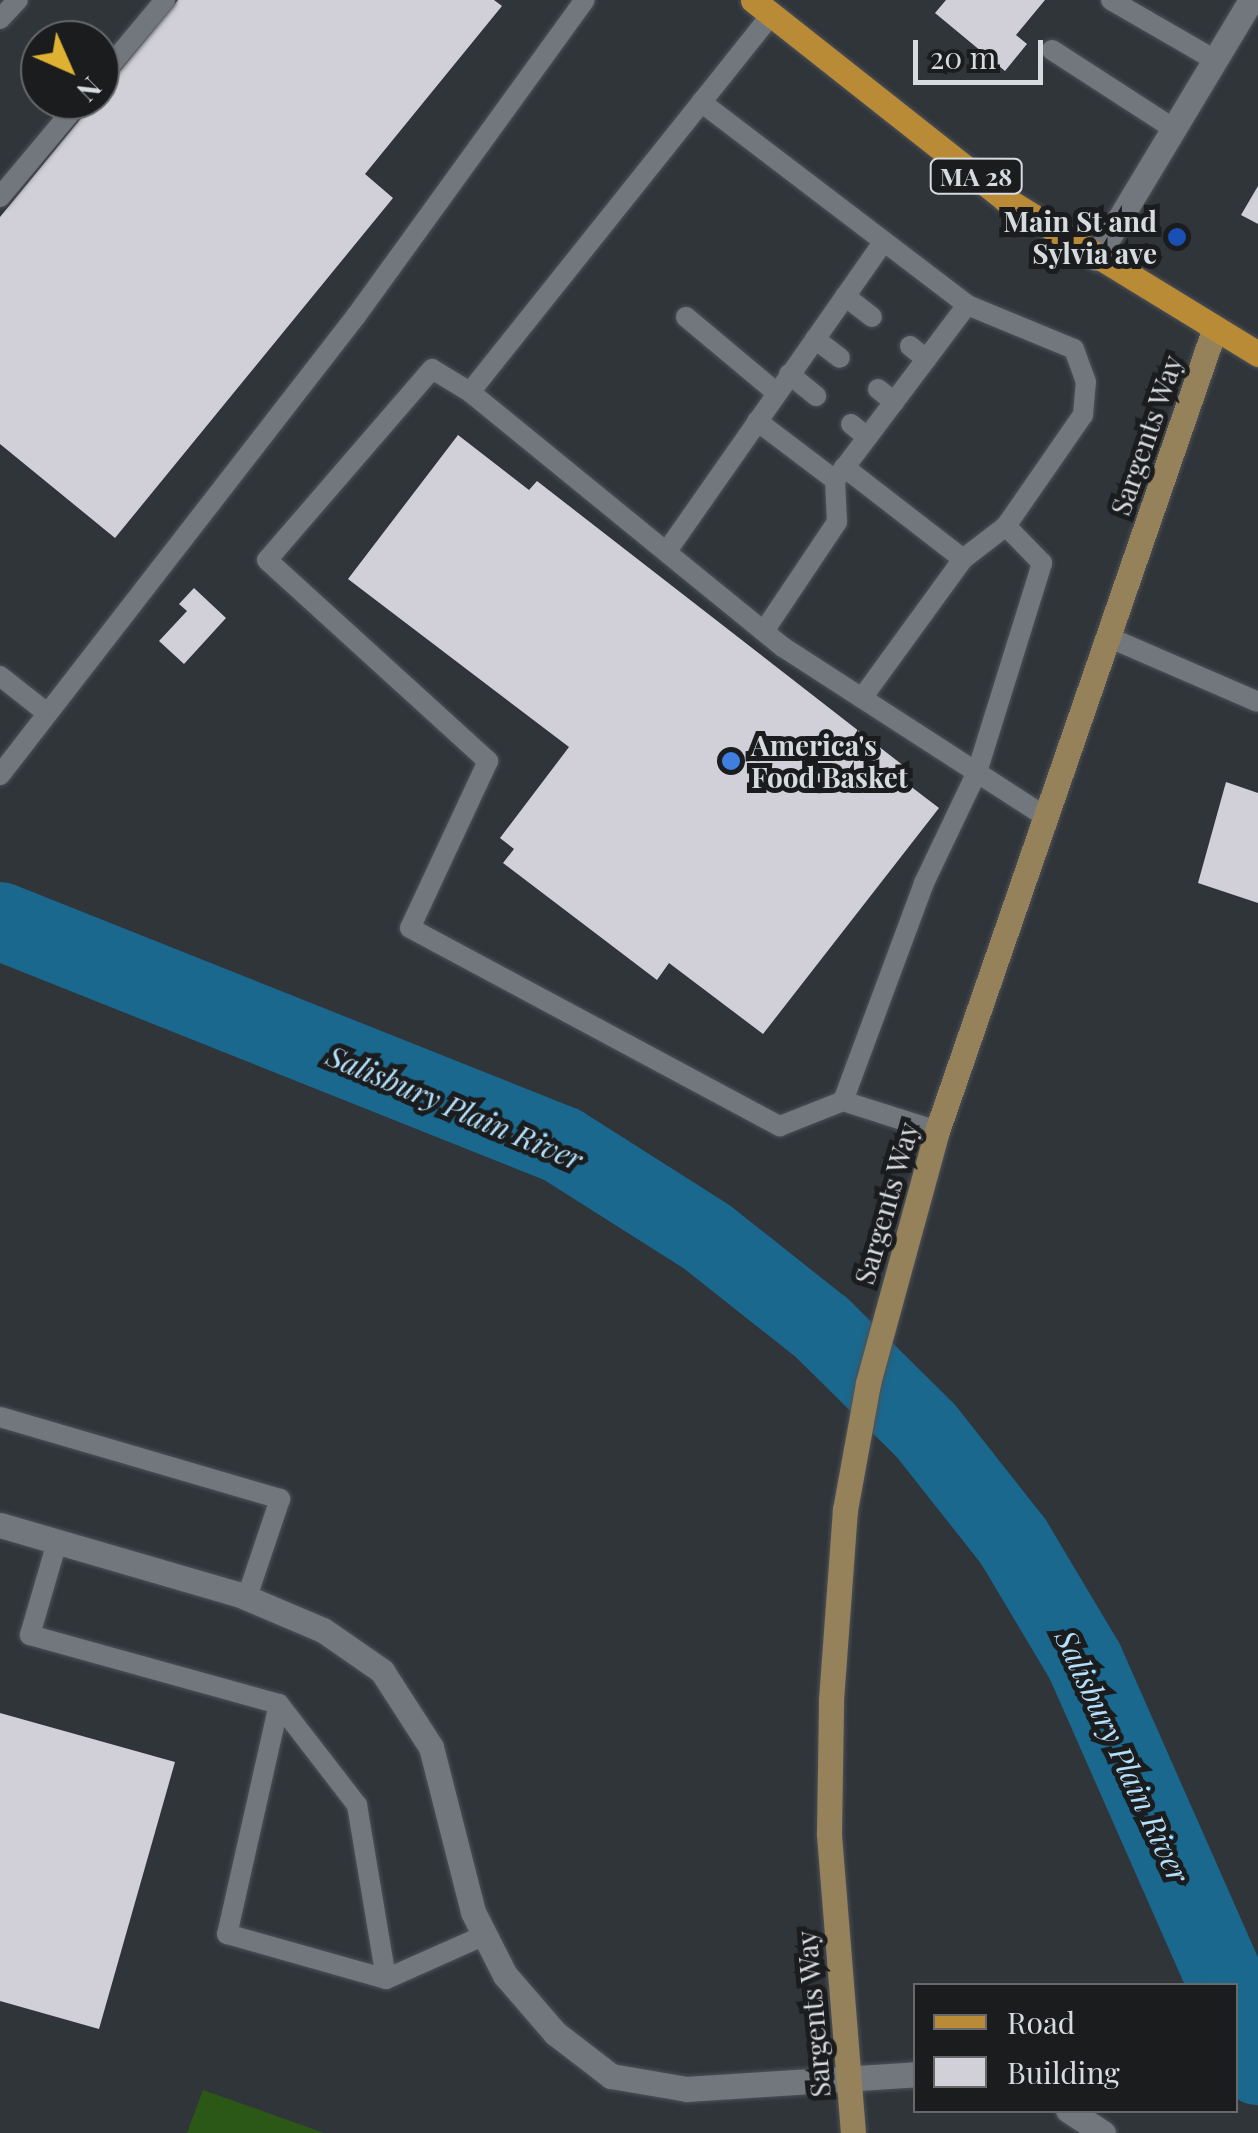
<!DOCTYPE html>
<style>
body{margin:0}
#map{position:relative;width:1258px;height:2133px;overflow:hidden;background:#30353a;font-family:"Playfair Display",serif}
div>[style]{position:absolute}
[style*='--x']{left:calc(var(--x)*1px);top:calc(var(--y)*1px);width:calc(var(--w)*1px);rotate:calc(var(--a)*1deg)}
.green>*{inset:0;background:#2b5817}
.river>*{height:78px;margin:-39px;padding:0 39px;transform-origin:39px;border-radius:39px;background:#1a688e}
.building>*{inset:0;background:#d1cfd8}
.roads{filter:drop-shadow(0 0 2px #4d5156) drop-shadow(0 0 2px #4d5156)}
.service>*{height:20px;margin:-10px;padding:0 10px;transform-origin:10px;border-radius:10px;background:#71777d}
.minor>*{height:25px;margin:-12.5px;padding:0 12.5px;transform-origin:12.5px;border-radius:12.5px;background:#71777d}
.secondary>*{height:25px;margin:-12.5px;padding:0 12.5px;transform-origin:12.5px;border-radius:12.5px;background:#95815a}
.primary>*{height:25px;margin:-12.5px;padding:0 12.5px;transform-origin:12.5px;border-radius:12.5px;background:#b98b37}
.dots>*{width:28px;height:28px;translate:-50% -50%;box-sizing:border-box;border:5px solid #1a1c1e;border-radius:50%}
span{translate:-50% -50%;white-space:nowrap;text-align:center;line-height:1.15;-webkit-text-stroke:10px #1a1c1e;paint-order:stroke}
.shield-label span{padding:2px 8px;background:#1a1c1e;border:2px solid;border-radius:8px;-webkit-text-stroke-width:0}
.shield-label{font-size:25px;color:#d7dade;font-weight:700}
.poi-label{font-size:28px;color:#d7dade;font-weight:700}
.right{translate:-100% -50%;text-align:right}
.left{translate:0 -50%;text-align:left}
.street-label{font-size:28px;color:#d7dade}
.water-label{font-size:30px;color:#b4e0fb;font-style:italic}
.legend{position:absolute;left:913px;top:1983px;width:325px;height:130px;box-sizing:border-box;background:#1a1c1e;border:2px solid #66686b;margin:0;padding:12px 18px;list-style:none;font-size:30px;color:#d7dade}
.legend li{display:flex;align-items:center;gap:20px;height:50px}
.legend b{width:50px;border:2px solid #66686b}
.north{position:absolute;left:20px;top:20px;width:100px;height:100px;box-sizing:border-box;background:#1a1c1e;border:2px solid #66686b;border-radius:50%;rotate:135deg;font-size:28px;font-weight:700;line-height:40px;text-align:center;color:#d7dade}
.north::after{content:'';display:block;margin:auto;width:35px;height:45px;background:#deb133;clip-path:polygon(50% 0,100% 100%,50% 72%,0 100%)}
.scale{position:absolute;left:913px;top:40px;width:130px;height:45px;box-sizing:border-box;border:5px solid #d7dade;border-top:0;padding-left:12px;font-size:30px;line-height:35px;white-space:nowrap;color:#d7dade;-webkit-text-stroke:8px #1a1c1e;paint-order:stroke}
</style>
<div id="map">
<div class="green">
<div style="clip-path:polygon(203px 2090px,324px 2133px,187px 2133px)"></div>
</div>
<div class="river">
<div style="--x:0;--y:921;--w:605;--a:21.73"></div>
<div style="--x:562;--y:1145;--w:172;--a:32.4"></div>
<div style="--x:707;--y:1237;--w:147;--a:38.4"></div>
<div style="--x:822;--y:1328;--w:146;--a:44.7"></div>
<div style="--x:926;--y:1431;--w:140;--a:51.7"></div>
<div style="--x:1013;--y:1541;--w:141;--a:59.2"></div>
<div style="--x:1085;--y:1662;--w:354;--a:66.2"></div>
<div style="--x:1236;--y:2005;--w:65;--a:70.2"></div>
</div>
<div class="building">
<div style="clip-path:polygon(178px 0,494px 0,502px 6px,365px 174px,393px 198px,115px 538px,0 444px,0 217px)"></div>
<div style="clip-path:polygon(946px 0,1045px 0,1016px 35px,1027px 44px,1005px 71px,935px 13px)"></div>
<div style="clip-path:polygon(1258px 186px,1258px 224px,1241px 215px)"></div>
<div style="clip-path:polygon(458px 435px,529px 490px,537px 481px,909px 770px,901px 779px,939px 808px,763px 1034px,669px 963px,657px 980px,503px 863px,514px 849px,500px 838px,569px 747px,348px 579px)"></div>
<div style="clip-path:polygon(194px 588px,226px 618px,184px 664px,159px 641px,187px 611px,179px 604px)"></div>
<div style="clip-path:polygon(1226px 782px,1258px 793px,1258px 903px,1198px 883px)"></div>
<div style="clip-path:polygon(0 1713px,175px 1762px,99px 2029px,0 2001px)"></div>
</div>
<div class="roads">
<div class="service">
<div style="--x:1111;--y:0;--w:120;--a:30"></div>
<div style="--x:771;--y:15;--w:482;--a:128.6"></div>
<div style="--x:470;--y:392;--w:404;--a:39.2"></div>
<div style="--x:783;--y:647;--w:313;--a:32.9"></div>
<div style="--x:0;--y:19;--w:26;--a:-47"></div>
<div style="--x:1052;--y:50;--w:145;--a:32.9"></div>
<div style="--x:100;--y:78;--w:102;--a:-50.2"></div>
<div style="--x:701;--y:102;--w:335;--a:37.3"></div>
<div style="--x:967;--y:305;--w:219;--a:127"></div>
<div style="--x:835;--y:480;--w:42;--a:87.3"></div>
<div style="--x:837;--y:522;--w:131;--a:123.8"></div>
<div style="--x:0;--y:197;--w:126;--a:-50.1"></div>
<div style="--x:845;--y:296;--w:34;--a:38"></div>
<div style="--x:686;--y:317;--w:119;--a:39.9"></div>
<div style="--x:815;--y:339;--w:31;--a:37"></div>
<div style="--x:910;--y:346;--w:21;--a:39"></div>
<div style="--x:789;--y:374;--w:35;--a:39"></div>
<div style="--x:878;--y:389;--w:21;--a:39"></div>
<div style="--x:470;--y:392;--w:44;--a:-148.8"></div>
<div style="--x:432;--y:369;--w:252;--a:130.8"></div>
<div style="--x:267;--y:560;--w:299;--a:42.3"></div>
<div style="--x:488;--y:761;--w:184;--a:115"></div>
<div style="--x:410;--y:928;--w:420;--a:28.2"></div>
<div style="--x:780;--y:1126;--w:68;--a:-21.6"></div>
<div style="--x:843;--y:1101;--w:99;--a:17.7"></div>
<div style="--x:757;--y:421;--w:98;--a:37.1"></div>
<div style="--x:851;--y:424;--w:21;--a:39"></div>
<div style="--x:844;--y:467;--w:150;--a:37.7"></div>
<div style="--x:667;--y:551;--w:378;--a:-55"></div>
<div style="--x:1108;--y:637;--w:163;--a:23.4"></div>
<div style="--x:0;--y:676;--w:60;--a:38.2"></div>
<div style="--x:862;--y:698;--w:172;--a:-54"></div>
<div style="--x:963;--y:559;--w:54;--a:-37.5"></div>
<div style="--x:1006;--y:526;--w:135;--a:-55.3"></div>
<div style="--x:1083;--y:415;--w:33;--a:-85"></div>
<div style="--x:1086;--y:382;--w:35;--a:-110"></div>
<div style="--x:1074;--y:349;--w:116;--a:-157.6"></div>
<div style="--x:0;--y:775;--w:581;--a:-52.2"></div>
<div style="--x:356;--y:316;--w:390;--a:-54.1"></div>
<div style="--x:843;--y:1101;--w:233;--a:-69.6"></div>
<div style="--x:924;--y:883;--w:123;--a:-64.5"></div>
<div style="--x:977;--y:772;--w:219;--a:-72.7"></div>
<div style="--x:1042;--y:563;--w:52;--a:-134.2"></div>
<div style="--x:0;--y:1417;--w:292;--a:16.3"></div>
<div style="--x:280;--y:1499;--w:103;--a:108.6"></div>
<div style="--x:57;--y:1542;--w:97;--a:106.2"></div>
<div style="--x:30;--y:1635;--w:258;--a:15.5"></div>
<div style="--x:279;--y:1704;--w:236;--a:102.7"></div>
<div style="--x:227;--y:1934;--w:165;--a:15.8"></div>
<div style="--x:386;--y:1979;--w:108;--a:-24"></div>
<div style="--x:279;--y:1704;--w:128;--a:52.3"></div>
<div style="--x:357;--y:1805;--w:176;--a:80.5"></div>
</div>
<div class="minor">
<div style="--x:1096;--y:258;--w:301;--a:-59"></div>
<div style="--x:0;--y:1525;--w:248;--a:16.2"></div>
<div style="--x:238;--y:1594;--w:92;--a:23"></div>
<div style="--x:323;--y:1630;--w:72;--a:34.8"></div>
<div style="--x:382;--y:1671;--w:90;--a:57.2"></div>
<div style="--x:431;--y:1747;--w:170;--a:75.7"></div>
<div style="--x:473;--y:1912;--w:71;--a:63.1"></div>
<div style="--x:505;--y:1975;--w:77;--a:49.2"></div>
<div style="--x:555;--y:2033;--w:71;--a:37.5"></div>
<div style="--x:611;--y:2076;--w:77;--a:9.7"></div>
<div style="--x:687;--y:2089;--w:229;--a:-3.7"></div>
<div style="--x:1068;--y:2110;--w:42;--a:33.3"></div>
</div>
<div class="secondary">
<div style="--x:853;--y:2133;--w:301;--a:-94.6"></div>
<div style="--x:829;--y:1833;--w:133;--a:-89.1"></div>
<div style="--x:831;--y:1700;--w:191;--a:-85.8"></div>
<div style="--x:845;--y:1510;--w:129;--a:-79.7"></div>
<div style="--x:868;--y:1383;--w:261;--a:-74.7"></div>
<div style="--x:937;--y:1131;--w:848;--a:-70.92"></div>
</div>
<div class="primary">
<div style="--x:753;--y:0;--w:321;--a:38.3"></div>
<div style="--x:1005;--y:199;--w:297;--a:31.5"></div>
</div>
</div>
<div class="dots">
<div style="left:1177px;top:237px;background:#1a4fb4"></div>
<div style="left:731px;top:761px;background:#3f7fe0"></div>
</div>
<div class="shield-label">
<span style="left:976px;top:176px">MA 28</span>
</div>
<div class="poi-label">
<span class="right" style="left:1157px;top:237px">Main St and<br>Sylvia ave</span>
<span class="left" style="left:751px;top:761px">America's<br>Food Basket</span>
</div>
<div class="street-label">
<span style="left:1146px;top:435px;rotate:-71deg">Sargents Way</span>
<span style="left:886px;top:1203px;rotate:-74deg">Sargents Way</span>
<span style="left:813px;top:2014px;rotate:-95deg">Sargents Way</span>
</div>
<div class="water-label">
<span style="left:455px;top:1107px;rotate:23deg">Salisbury Plain River</span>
<span style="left:1123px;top:1756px;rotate:65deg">Salisbury Plain River</span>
</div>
<ul class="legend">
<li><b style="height:12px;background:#b98b37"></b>Road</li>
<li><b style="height:28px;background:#d1cfd8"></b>Building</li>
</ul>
<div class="north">N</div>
<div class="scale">20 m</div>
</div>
